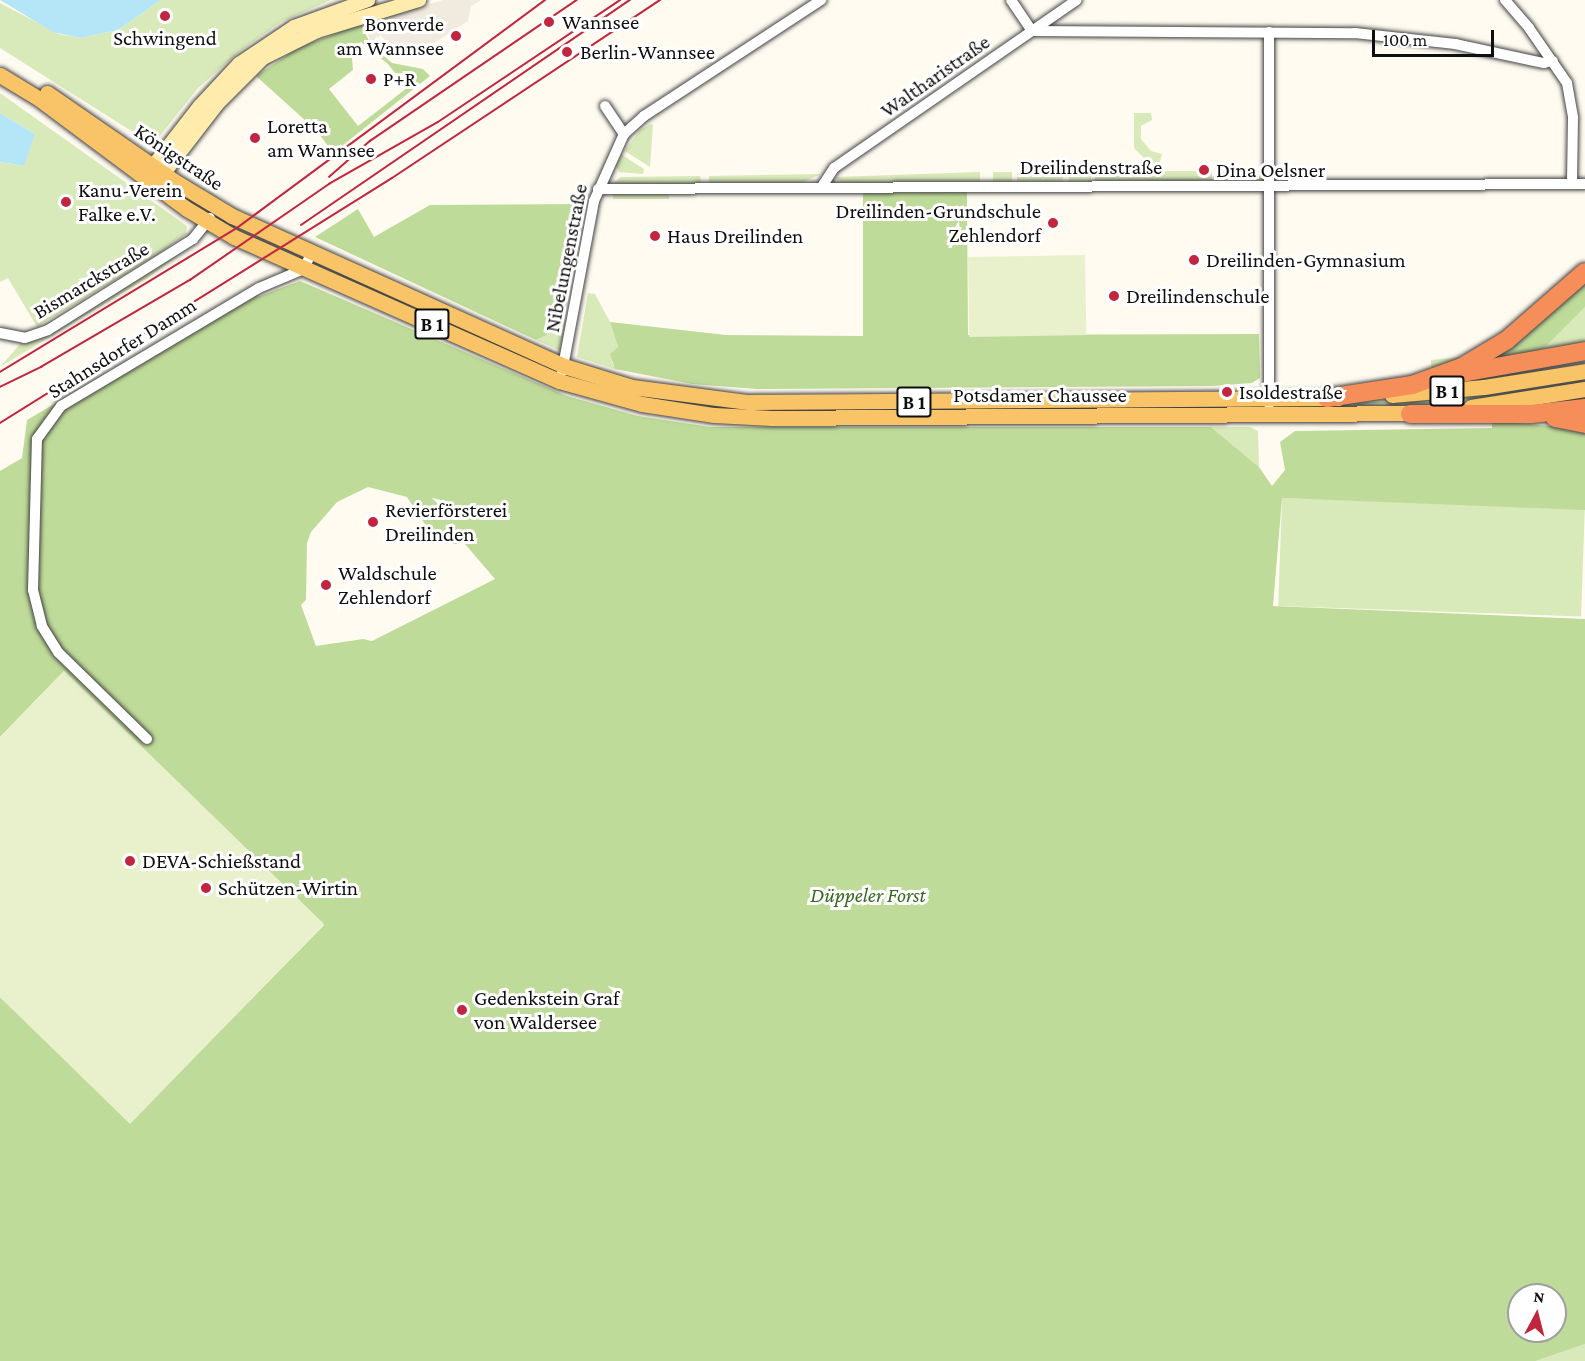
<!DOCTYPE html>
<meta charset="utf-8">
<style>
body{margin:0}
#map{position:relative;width:1585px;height:1361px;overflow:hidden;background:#fffbf1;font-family:"Crimson Pro",serif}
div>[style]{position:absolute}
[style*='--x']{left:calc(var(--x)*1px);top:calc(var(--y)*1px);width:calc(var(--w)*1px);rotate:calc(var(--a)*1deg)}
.green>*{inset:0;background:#d9eaba;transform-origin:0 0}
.forest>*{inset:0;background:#bfdb99}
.pitch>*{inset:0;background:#e9f1cc;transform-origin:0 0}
.plaza>*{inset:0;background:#f0eadf}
.water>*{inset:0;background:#b5e6f7}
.roads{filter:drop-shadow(0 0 2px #424242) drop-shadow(0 0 2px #424242)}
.street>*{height:10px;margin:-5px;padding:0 5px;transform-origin:5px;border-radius:5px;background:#fff}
.secondary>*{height:14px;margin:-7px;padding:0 7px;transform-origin:7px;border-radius:7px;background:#ffecac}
.primary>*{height:15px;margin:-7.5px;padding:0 7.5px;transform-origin:7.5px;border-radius:7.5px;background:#f9c467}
.highway>*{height:18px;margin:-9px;padding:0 9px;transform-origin:9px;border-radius:9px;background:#f58e59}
.tram>*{height:1.5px;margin:-0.75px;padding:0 0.75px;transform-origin:0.75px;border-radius:0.75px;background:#c1253f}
.rail>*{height:2px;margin:-1px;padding:0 1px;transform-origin:1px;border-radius:1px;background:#c1253f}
.dots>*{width:16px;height:16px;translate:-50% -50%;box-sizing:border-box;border:3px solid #fff;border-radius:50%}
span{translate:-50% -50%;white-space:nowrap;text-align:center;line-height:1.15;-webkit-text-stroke:6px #fff;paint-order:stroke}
.shield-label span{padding:2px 4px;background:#fff;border:2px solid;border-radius:4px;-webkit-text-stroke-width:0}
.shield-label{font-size:20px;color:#0f0f0f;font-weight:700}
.poi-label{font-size:21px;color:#0f0f0f}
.left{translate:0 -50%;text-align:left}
.right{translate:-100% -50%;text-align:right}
.street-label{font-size:21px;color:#0f0f0f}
.park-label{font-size:21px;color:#36681e;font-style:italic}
.north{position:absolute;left:1507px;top:1283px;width:60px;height:60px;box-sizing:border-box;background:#fff;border:2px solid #9f9f9f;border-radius:50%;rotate:7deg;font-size:16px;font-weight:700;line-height:24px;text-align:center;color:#0f0f0f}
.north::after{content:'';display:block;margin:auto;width:21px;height:27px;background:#c1253f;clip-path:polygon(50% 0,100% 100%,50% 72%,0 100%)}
.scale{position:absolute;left:1372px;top:30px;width:122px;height:27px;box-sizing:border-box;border:3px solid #0f0f0f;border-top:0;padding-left:8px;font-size:18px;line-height:21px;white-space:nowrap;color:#0f0f0f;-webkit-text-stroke:4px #fff;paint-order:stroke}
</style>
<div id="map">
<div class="green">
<div style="clip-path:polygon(161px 0,331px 0,281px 22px,240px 51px,198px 88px,159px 137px,152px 140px,144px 139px,0 48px,0 3px,59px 34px,80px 38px,118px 30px)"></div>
<div style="clip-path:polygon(0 93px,187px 226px,186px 234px,158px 254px,37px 327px,8px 278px,0 282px,0 162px,23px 166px,35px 134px,0 113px)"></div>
<div style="clip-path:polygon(1134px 113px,1151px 113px,1152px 120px,1141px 126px,1141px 139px,1151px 151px,1162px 154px,1159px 165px,1147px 161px,1134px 148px)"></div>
<div style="clip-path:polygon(650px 124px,653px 125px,650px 167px,625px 151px,639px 131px)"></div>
<div style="clip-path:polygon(622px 155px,644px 169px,643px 174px,619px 172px,616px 166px)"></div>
<div style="clip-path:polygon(1065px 171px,1062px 181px,1017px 181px,1017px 172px)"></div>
<div style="left:1069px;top:171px;width:22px;height:10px"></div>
<div style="left:1095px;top:171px;width:117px;height:10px"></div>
<div style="left:1217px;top:171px;width:48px;height:9px"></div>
<div style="clip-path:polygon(980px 172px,980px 182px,840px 183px,836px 177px)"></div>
<div style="left:993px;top:172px;width:19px;height:10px"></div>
<div style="clip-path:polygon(821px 174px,799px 184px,709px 184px,709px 176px)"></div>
<div style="clip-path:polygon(700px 176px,701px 184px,613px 184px,621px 177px)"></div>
<div style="left:669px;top:194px;width:5px;height:56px;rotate:90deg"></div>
<div style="clip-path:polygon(203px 237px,149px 277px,0 367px,20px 344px,57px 331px)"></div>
<div style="left:318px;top:260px;width:263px;height:10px;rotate:24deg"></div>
<div style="clip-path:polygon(588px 293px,595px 294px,610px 322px,618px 347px,612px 362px,615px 369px,577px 357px)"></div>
<div style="clip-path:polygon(1585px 307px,1585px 344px,1535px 354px,1575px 313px)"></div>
<div style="clip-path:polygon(562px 320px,568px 321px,561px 351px,536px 340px,551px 333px)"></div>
<div style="clip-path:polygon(1461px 357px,1464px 362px,1416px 379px,1373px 388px,1338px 390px,1431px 373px,1431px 360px)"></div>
<div style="clip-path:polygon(1579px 376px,1581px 386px,1476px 403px,1287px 410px,1287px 403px,1424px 398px)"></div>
<div style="clip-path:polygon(1211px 427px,1250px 427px,1258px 431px,1259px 467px)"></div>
<div style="left:1282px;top:498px;width:303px;height:108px;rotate:2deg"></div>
<div style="clip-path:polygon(1585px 1344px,1585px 1361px,1536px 1361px)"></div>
</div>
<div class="forest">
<div style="clip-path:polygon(evenodd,361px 24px,371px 45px,392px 63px,423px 69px,430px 76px,333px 153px,317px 131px,256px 76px,298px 48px,361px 24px,361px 42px,388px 64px,407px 88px,358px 126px,329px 89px,353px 70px,351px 47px,361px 42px)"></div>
<div style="clip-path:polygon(967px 192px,968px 335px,1259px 334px,1260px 378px,1252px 383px,1213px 386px,757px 389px,692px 384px,615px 369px,610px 354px,618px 347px,610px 322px,726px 335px,863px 336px,863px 193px)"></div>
<div style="clip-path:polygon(584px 204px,562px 320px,551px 333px,536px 340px,315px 237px,358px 209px,374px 237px,430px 205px)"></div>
<div style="clip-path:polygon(evenodd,267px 278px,257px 297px,300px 281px,567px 396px,638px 416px,710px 427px,1211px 427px,1259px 467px,1272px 486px,1285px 470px,1280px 442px,1295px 431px,1492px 428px,1492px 421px,1585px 429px,1585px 510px,1282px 498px,1273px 606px,1585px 619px,1585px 1344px,1536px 1361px,0 1361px,0 997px,130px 1123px,324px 925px,64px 671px,0 737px,0 471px,22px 458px,27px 420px,267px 278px,368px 487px,407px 497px,438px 544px,465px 544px,495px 579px,372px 641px,363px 639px,316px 646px,301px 605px,306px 600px,307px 543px,311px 532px,337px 502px,368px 487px,267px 278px,1519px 1295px,1555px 1295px,1555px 1331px,1519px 1331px,1519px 1295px)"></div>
<div style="clip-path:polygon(1585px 280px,1585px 307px,1547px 345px,1535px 354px,1490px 361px)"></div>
</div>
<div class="pitch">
<div style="left:1085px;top:255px;width:80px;height:117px;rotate:89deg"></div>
<div style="clip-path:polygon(64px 671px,324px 924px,130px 1124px,0 997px,0 737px)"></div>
</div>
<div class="plaza">
<div style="clip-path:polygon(443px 0,481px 0,471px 6px,468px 21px,420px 52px,398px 52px,380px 35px,371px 45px,365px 23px)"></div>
</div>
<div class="water">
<div style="clip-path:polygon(0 0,161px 0,118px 30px,80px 38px,53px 32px)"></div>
<div style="clip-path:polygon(0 113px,35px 134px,24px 166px,0 162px)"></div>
</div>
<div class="roads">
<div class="street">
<div style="--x:1011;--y:0;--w:37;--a:56"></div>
<div style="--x:1032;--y:31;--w:323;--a:0.4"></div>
<div style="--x:1355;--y:33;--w:101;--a:6.3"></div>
<div style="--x:1455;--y:44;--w:91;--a:12.1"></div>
<div style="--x:1544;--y:63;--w:9;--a:-13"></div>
<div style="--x:1505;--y:0;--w:37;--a:49"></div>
<div style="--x:1529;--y:28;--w:67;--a:55.4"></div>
<div style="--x:1567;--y:83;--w:36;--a:80"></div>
<div style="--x:1573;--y:118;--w:66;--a:90.9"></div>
<div style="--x:1269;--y:32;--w:372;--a:90"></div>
<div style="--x:605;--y:106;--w:34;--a:56"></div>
<div style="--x:821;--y:188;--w:24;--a:-57"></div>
<div style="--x:834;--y:168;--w:295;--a:-34.7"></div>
<div style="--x:598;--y:189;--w:987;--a:-0.29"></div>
<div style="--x:0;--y:333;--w:25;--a:11"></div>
<div style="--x:25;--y:338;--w:24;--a:-19"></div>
<div style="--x:48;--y:330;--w:171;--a:-32.1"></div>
<div style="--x:193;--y:239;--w:27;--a:-51"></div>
<div style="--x:562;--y:372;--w:174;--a:-79.4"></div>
<div style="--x:594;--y:201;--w:73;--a:-65.9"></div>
<div style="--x:624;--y:134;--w:27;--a:-42"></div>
<div style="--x:644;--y:116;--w:212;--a:-33.2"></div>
<div style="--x:147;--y:739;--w:124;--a:-135.7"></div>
<div style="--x:58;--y:652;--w:31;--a:-122"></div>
<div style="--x:42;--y:626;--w:37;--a:-104"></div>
<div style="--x:33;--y:590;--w:151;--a:-88.5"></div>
<div style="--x:37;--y:439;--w:41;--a:-54"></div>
<div style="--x:61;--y:406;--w:230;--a:-30.8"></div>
<div style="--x:259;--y:288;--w:49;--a:-22.9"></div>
<div style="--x:304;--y:269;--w:17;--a:-66"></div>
</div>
<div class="secondary">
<div style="--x:147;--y:174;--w:86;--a:-52.1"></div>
<div style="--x:200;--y:106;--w:57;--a:-47.1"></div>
<div style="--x:239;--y:64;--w:66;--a:-33.9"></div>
<div style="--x:294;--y:27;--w:79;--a:-20"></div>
<div style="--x:157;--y:182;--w:98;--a:-52.4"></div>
<div style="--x:217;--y:104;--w:65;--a:-45"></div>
<div style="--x:263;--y:58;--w:60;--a:-26.6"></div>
<div style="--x:317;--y:31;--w:107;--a:-16.9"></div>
</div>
<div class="primary">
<div style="--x:0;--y:75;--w:44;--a:31.2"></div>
<div style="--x:38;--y:98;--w:186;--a:36.7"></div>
<div style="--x:187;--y:209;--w:55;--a:30.8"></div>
<div style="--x:234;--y:237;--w:355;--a:23.9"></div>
<div style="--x:559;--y:381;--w:86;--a:15.5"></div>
<div style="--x:642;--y:404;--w:73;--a:8.7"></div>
<div style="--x:714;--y:415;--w:58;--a:3"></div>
<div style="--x:772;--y:418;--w:648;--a:-0.44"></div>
<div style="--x:47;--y:93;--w:160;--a:34.6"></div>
<div style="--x:179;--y:184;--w:62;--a:31.1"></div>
<div style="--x:232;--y:216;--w:364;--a:24.3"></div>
<div style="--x:564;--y:366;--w:71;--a:17.2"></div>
<div style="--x:632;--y:387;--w:117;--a:7.4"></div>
<div style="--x:748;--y:402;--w:590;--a:-0.39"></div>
<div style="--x:1392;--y:395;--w:92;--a:-5"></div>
<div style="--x:1484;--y:387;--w:102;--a:-9"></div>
<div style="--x:1471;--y:407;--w:115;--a:-9"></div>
</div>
<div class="highway">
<div style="--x:1462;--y:373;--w:125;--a:-10.1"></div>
<div style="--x:1327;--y:398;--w:86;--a:-8.7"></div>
<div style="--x:1412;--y:385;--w:53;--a:-19.8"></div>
<div style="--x:1462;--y:367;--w:52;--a:-31"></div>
<div style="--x:1507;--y:340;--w:103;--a:-41.1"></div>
<div style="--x:1410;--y:414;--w:122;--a:0"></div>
<div style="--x:1532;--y:414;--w:53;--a:-6.5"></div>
<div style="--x:1555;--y:418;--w:31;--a:11"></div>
</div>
</div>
<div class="tram">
<div style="--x:329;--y:177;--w:55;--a:-41.3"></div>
<div style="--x:370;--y:141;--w:250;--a:-34.3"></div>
<div style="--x:0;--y:372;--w:277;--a:-31.3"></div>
<div style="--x:237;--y:228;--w:383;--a:-36.5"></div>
<div style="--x:0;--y:387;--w:46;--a:-26"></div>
<div style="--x:41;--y:367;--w:173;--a:-30.3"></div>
<div style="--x:190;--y:280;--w:169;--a:-34.6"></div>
<div style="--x:329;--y:184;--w:125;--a:-29.6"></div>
<div style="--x:438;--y:122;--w:219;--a:-33.8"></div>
</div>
<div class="rail">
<div style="--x:301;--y:225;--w:399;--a:-34.4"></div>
<div style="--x:0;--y:423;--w:462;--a:-32"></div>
<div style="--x:392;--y:178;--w:322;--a:-33.6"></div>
</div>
<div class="dots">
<div style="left:165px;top:16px;background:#c1253f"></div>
<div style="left:549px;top:22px;background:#c1253f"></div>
<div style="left:456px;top:36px;background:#c1253f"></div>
<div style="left:567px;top:52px;background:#c1253f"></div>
<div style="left:371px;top:79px;background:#c1253f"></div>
<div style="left:255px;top:138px;background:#c1253f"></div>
<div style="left:1204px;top:170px;background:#c1253f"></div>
<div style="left:66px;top:202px;background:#c1253f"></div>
<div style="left:1053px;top:223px;background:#c1253f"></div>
<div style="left:655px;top:236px;background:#c1253f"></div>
<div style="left:1194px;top:260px;background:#c1253f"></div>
<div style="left:1114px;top:296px;background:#c1253f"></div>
<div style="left:1227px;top:392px;background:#c1253f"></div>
<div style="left:373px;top:522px;background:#c1253f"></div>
<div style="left:326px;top:585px;background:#c1253f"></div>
<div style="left:130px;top:861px;background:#c1253f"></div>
<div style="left:206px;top:888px;background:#c1253f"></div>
<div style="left:462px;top:1010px;background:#c1253f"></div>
</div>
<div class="shield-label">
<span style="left:432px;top:324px">B 1</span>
<span style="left:1447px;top:391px">B 1</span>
<span style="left:914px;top:402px">B 1</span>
</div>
<div class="poi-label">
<span class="left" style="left:562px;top:22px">Wannsee</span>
<span class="right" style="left:444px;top:36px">Bonverde<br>am Wannsee</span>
<span style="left:165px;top:38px">Schwingend</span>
<span class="left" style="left:580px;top:52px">Berlin-Wannsee</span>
<span class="left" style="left:383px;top:79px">P+R</span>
<span class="left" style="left:267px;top:138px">Loretta<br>am Wannsee</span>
<span class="left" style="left:1216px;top:170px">Dina Oelsner</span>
<span class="left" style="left:78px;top:202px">Kanu-Verein<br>Falke e.V.</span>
<span class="right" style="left:1041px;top:223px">Dreilinden-Grundschule<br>Zehlendorf</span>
<span class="left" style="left:667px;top:236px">Haus Dreilinden</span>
<span class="left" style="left:1206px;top:260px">Dreilinden-Gymnasium</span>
<span class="left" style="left:1126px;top:296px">Dreilindenschule</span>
<span class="left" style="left:1239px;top:392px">Isoldestraße</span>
<span class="left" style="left:385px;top:522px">Revierförsterei<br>Dreilinden</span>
<span class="left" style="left:338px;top:585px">Waldschule<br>Zehlendorf</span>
<span class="left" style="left:142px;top:861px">DEVA-Schießstand</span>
<span class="left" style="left:218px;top:888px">Schützen-Wirtin</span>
<span class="left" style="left:474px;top:1010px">Gedenkstein Graf<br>von Waldersee</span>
</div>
<div class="street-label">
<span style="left:935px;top:76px;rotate:-35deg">Waltharistraße</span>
<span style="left:179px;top:157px;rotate:34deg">Königstraße</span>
<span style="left:1091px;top:167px">Dreilindenstraße</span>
<span style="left:566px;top:258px;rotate:-79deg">Nibelungenstraße</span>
<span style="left:91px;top:280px;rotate:-31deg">Bismarckstraße</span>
<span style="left:122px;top:348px;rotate:-32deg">Stahnsdorfer Damm</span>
<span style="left:1040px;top:395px">Potsdamer Chaussee</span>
</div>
<div class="park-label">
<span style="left:868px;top:895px">Düppeler Forst</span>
</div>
<div class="north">N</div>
<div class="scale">100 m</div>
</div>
